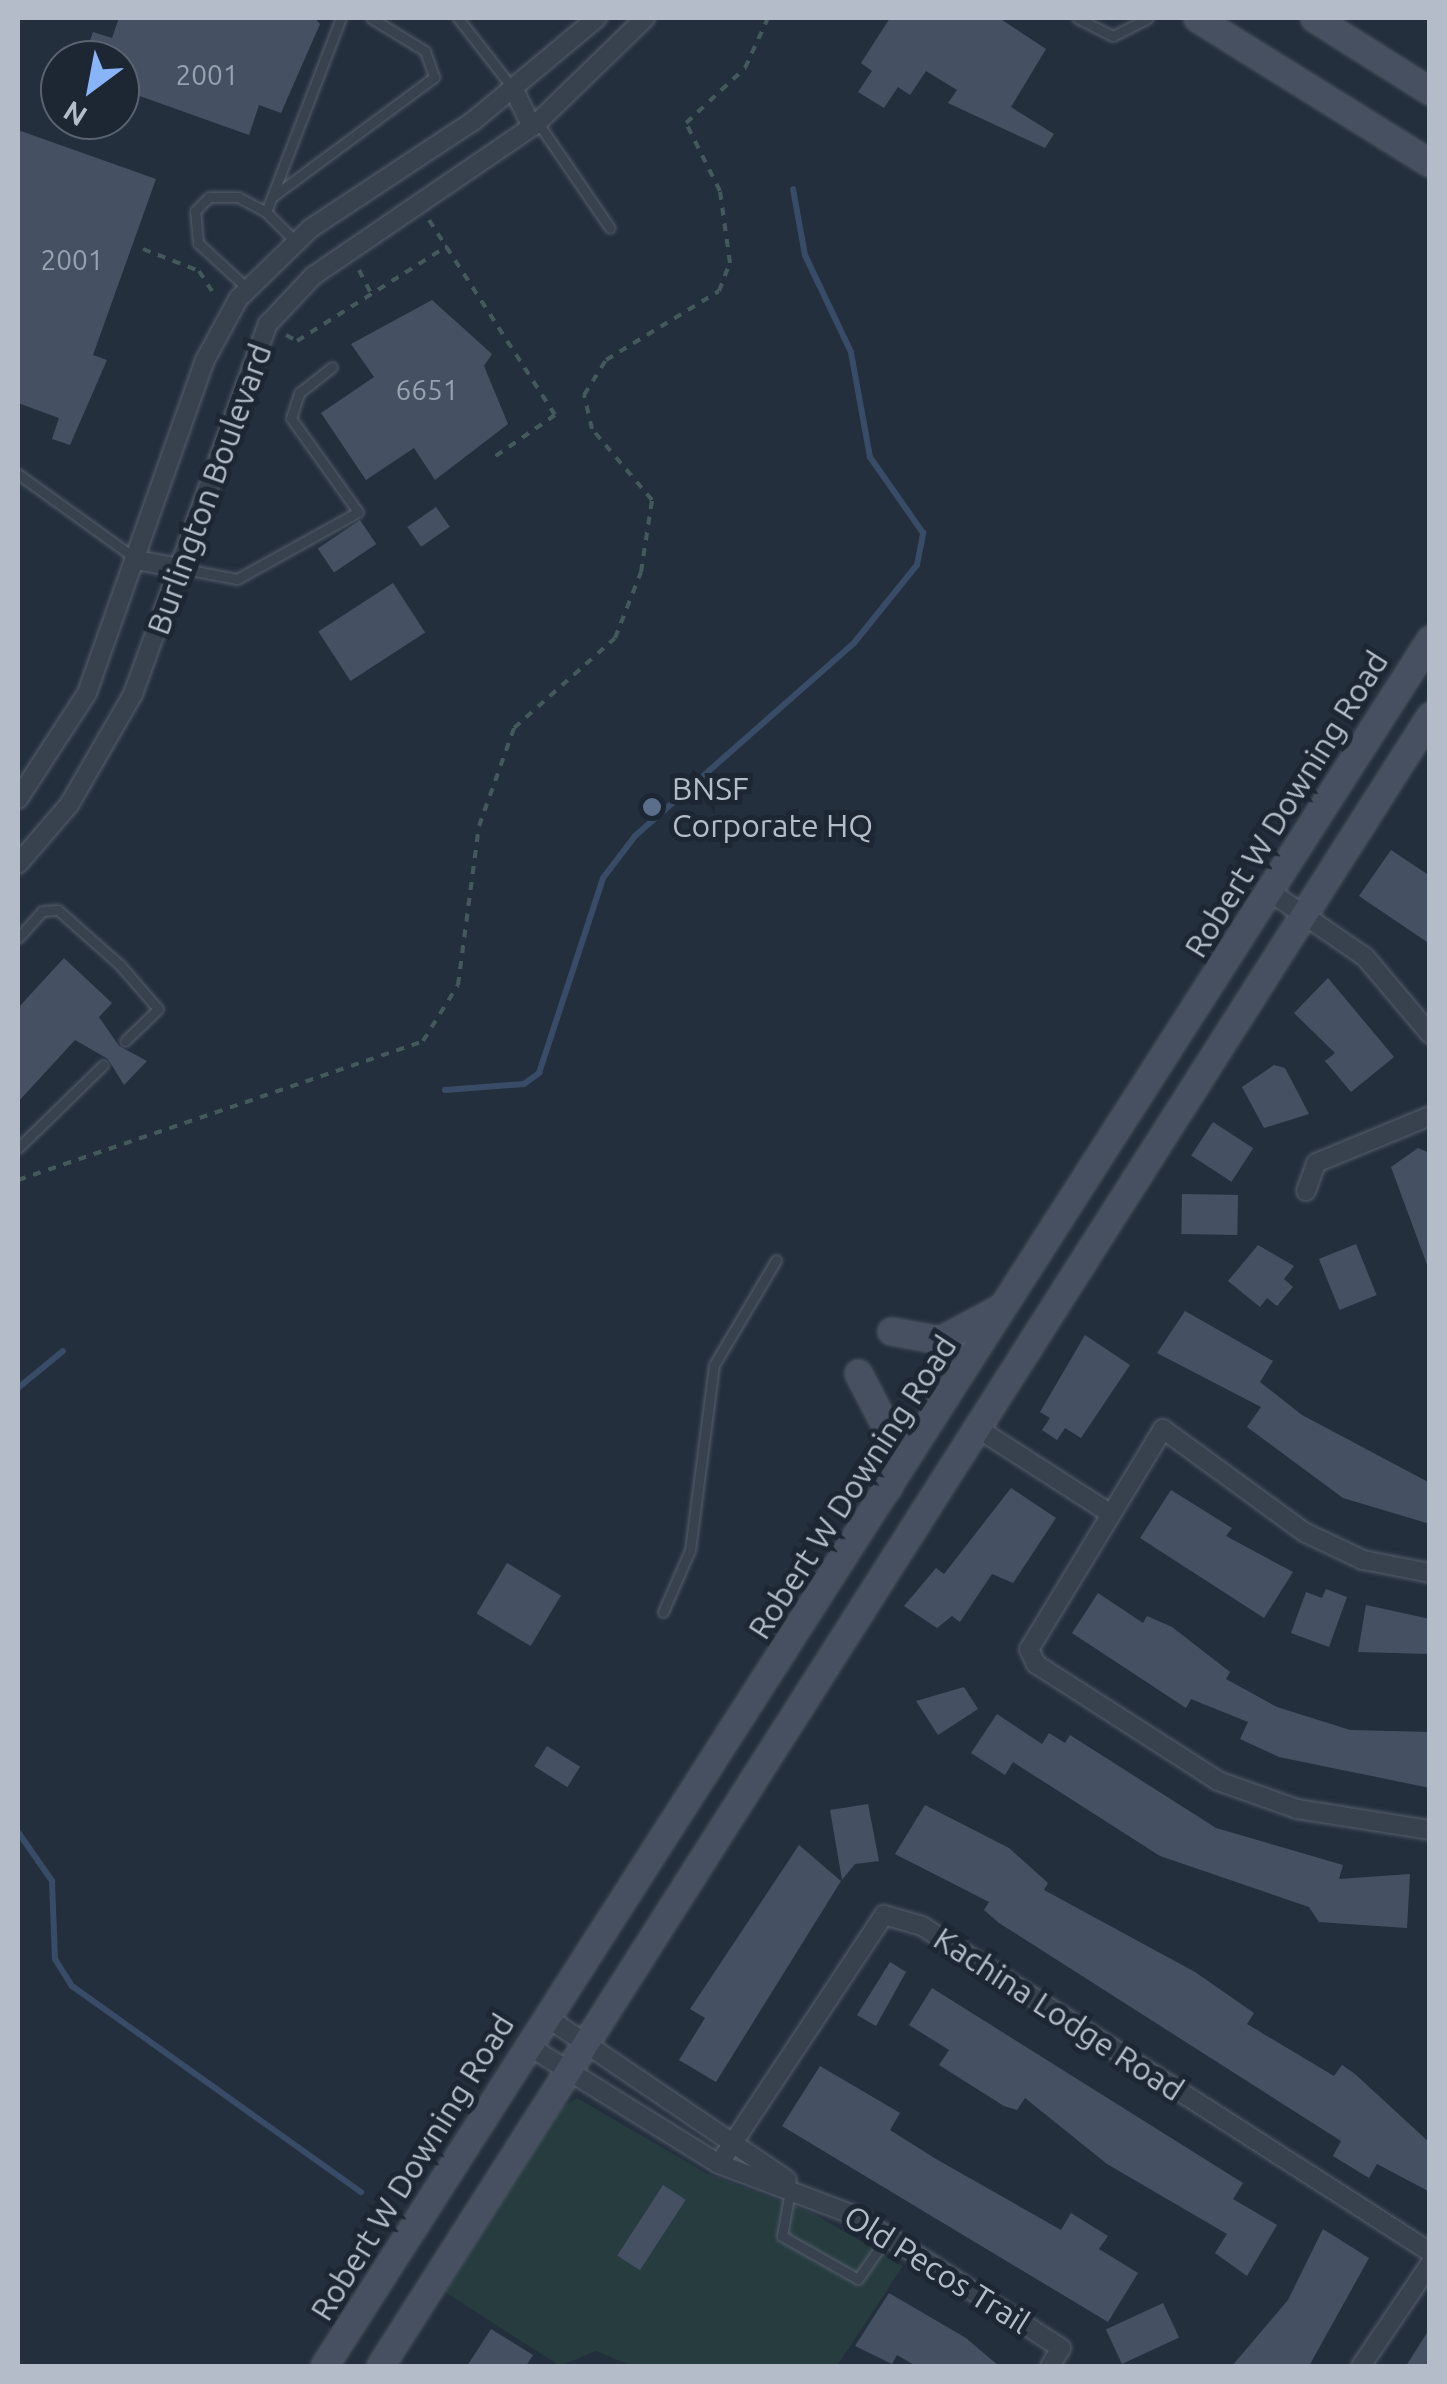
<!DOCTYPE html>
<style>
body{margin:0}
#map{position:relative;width:1447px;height:2384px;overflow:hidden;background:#242f3e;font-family:Ubuntu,sans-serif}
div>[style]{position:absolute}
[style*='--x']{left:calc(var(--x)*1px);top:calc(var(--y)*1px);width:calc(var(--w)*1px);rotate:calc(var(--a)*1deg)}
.green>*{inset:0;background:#263c3f}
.stream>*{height:6px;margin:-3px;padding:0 3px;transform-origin:3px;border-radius:3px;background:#394c67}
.building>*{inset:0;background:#455162;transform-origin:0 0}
.path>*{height:4px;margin-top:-2px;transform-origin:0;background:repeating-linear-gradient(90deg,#44595c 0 8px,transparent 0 16px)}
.roads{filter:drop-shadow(0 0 2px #565f6c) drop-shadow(0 0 2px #565f6c)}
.lane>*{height:9px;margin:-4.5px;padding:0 4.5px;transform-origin:4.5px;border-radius:4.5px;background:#38414e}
.street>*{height:18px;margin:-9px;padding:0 9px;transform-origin:9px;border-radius:9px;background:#38414e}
.secondary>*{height:25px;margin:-12.5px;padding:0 12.5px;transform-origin:12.5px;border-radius:12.5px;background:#465061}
.dots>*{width:28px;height:28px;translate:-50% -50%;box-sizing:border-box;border:5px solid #1d2633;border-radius:50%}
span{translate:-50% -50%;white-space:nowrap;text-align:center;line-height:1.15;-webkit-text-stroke:10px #1d2633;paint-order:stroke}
.number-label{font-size:28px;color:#98a1af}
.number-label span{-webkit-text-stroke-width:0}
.street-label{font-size:32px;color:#b4bcc9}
.poi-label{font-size:32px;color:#b4bcc9}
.left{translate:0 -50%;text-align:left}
.frame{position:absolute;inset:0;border:20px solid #b4bcc9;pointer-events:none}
.north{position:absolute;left:40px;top:40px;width:100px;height:100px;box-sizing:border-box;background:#1d2633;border:2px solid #59626f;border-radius:50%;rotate:212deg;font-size:28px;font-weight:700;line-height:40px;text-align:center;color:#b4bcc9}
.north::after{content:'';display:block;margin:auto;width:35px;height:45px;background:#8ab4f8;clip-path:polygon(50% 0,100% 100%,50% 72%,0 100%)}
</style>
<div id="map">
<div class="green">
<div style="clip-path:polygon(577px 2098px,708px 2174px,813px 2213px,903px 2266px,837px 2366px,632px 2366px,596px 2351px,560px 2366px,445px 2292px,563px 2106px)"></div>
</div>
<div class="stream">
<div style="--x:445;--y:1090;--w:79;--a:-4.3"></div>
<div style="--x:524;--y:1084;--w:19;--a:-36"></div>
<div style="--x:539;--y:1073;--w:205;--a:-71.8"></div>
<div style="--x:603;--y:878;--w:53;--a:-52.7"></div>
<div style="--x:635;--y:836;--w:292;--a:-41.4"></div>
<div style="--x:854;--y:643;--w:100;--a:-51.1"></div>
<div style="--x:917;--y:565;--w:33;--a:-79"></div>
<div style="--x:923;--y:533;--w:93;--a:-124.9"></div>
<div style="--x:870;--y:457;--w:107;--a:-100.3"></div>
<div style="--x:851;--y:352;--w:107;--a:-115.4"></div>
<div style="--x:805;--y:255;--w:67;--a:-100.3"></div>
<div style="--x:18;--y:1388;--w:58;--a:-39.4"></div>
<div style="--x:18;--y:1832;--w:60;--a:55.2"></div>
<div style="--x:52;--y:1881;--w:78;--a:87.8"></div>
<div style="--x:55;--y:1959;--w:32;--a:58"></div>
<div style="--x:72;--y:1986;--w:355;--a:35.5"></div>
</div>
<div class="building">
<div style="clip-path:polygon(119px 18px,315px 18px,320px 24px,281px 113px,259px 105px,249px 135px,120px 89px,120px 60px,83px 60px,93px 32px,112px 38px)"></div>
<div style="clip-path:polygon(890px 18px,999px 18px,1046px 49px,1011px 107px,1054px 134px,1045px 148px,948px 103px,957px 90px,926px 71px,910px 95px,898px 87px,884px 108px,858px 92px,872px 71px,861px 63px)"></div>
<div style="clip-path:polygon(18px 130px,156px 179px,93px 355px,107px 360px,70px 445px,52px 439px,59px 418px,18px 403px)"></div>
<div style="clip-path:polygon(432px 300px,492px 354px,484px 366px,508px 424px,435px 480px,414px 448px,366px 480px,321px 413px,374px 377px,351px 344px)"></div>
<div style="left:436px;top:507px;width:24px;height:35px;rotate:55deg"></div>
<div style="left:360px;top:520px;width:29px;height:51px;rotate:56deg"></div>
<div style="left:393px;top:583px;width:59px;height:89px;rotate:57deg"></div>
<div style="clip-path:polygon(1391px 850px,1430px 876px,1430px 944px,1359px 896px)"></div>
<div style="clip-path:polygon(64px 958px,112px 1003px,99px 1017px,119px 1046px,147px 1061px,124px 1085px,108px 1059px,75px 1040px,18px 1102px,18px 1008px)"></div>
<div style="clip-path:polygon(1328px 978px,1394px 1057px,1351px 1092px,1325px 1061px,1335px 1053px,1294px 1013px)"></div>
<div style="clip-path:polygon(1274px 1065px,1285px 1068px,1309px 1114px,1264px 1128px,1242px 1087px)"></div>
<div style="left:1213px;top:1122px;width:48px;height:40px;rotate:33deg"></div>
<div style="clip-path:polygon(1418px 1148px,1430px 1153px,1429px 1270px,1391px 1167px)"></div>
<div style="left:1182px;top:1194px;width:56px;height:40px;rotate:1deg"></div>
<div style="left:1356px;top:1244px;width:55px;height:40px;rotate:68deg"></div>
<div style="clip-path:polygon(1258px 1245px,1294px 1266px,1284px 1279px,1293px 1287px,1277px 1306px,1267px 1298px,1260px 1307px,1228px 1281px)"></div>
<div style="clip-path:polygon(1185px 1311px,1273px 1361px,1260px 1382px,1302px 1415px,1430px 1483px,1430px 1524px,1343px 1498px,1247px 1427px,1261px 1407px,1157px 1353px)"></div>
<div style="clip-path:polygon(1085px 1335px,1130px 1365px,1081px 1438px,1065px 1428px,1057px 1440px,1042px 1430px,1050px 1418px,1040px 1412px)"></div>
<div style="clip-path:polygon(1011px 1488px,1056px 1518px,1013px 1583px,992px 1574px,960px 1622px,952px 1616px,937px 1628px,904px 1606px,936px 1568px,944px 1574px)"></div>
<div style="clip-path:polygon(1171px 1490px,1232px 1528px,1226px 1536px,1293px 1572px,1264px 1618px,1140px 1538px)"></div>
<div style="left:507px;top:1563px;width:63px;height:59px;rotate:31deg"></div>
<div style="clip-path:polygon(1326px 1589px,1347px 1597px,1329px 1647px,1291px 1633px,1306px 1592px,1322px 1598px)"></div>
<div style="clip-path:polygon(1098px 1593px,1143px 1623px,1147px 1616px,1172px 1627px,1230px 1672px,1226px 1679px,1277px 1707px,1350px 1730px,1430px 1732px,1430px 1788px,1279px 1757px,1240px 1739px,1248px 1722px,1191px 1699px,1186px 1708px,1072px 1633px)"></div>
<div style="clip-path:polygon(1366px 1605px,1430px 1619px,1430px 1654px,1358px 1652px)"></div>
<div style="clip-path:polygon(964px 1687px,978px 1709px,938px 1735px,916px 1701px)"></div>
<div style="clip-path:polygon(997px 1714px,1042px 1744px,1049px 1733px,1065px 1743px,1070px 1735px,1216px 1828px,1343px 1865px,1339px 1879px,1410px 1874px,1407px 1928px,1319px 1922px,1309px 1907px,1160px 1856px,1013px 1762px,1005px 1775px,971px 1753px)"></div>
<div style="left:547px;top:1746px;width:39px;height:24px;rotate:32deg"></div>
<div style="clip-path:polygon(868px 1804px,879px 1861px,855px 1864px,842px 1880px,830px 1810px)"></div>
<div style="clip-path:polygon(925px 1805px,1009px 1848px,1048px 1883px,1044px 1890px,1195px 1972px,1254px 2013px,1247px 2024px,1334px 2076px,1342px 2065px,1355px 2074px,1430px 2143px,1430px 2192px,1377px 2164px,1369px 2178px,1333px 2156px,1341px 2141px,999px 1923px,984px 1910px,989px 1902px,895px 1854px)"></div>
<div style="clip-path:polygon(799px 1845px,841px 1881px,716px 2082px,679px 2060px,705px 2018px,690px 2009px)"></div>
<div style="clip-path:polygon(890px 1962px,906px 1972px,876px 2026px,857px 2015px)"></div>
<div style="clip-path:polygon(932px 1988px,1243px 2183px,1233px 2199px,1277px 2225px,1247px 2276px,1215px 2253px,1227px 2234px,1107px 2164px,1025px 2098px,1017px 2110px,1004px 2106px,939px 2065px,949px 2050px,909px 2025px)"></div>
<div style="clip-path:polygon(820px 2066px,900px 2113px,890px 2130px,936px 2159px,1061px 2230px,1071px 2213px,1108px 2236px,1099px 2249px,1138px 2273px,1108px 2322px,782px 2126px)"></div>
<div style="left:663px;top:2185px;width:27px;height:84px;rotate:33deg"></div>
<div style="clip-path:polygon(1323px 2229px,1369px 2258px,1309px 2366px,1232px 2366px,1288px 2300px)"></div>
<div style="clip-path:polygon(889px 2293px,966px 2338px,999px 2366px,916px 2366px,897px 2355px,892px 2364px,855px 2346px)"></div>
<div style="left:1163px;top:2303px;width:38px;height:63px;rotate:65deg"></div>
<div style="clip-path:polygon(1430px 2328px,1430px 2366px,1406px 2366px)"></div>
<div style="clip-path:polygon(491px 2329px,533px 2355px,526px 2366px,467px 2366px)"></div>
</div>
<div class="path">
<div style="--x:429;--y:220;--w:232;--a:57.1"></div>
<div style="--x:555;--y:415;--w:75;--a:145.3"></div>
<div style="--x:143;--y:249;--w:60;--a:21.4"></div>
<div style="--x:199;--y:271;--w:31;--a:57"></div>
<div style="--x:359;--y:270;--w:25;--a:63"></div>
<div style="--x:286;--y:335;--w:13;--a:29"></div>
<div style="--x:297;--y:341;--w:178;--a:-32.3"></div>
<div style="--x:18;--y:1180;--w:428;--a:-18.9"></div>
<div style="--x:423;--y:1041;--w:66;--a:-58"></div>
<div style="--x:458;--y:985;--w:160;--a:-82.5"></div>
<div style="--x:479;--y:826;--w:104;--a:-70.3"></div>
<div style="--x:514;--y:728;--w:135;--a:-41.7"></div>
<div style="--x:615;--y:638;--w:71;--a:-68.5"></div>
<div style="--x:641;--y:572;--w:73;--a:-81.3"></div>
<div style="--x:652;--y:500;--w:93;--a:-130.2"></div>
<div style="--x:592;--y:429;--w:35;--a:-103"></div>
<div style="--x:584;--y:395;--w:41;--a:-57.8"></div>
<div style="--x:606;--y:360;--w:132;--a:-31.4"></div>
<div style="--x:719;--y:291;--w:30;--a:-69"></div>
<div style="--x:730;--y:263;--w:73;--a:-97.9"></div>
<div style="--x:720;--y:191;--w:76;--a:-116.6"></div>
<div style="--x:686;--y:123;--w:81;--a:-43"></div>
<div style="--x:745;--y:68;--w:55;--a:-65.3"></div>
</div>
<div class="roads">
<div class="lane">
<div style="--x:458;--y:18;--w:91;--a:52.1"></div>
<div style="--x:1077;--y:18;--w:40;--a:26.6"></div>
<div style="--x:1113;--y:36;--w:39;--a:-27"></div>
<div style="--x:538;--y:123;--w:127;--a:55.6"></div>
<div style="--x:272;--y:197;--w:202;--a:-36.5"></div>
<div style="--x:434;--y:77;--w:28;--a:-109"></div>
<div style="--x:425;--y:51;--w:63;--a:-148.6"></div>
<div style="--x:296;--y:242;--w:42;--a:-135"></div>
<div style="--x:266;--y:212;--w:208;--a:-68.9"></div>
<div style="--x:247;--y:288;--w:67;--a:-137.4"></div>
<div style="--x:198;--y:243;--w:32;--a:-95"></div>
<div style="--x:195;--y:211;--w:20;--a:-45"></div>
<div style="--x:209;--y:197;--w:29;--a:0"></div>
<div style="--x:238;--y:197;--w:32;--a:28"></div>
<div style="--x:18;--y:474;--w:144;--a:35.7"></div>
<div style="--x:179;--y:568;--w:59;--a:10.7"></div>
<div style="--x:237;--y:579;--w:138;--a:-29"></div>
<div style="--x:358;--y:512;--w:115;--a:-125.5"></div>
<div style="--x:291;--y:418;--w:26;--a:-72"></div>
<div style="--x:299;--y:393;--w:42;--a:-38.2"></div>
<div style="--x:18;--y:938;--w:36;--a:-48"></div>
<div style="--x:42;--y:911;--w:16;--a:-4"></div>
<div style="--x:58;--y:910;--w:83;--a:41.6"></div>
<div style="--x:120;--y:965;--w:58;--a:49.2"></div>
<div style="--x:158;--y:1009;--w:46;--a:135.9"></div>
<div style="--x:18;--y:1148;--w:119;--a:-44.3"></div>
<div style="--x:663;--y:1612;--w:68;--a:-66.5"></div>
<div style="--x:690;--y:1550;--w:187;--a:-82.6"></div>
<div style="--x:714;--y:1365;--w:122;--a:-59.4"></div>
<div style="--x:790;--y:2191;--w:46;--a:100.1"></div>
<div style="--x:782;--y:2236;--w:87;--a:29.5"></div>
<div style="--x:858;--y:2279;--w:51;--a:-55.4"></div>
</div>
<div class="street">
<div style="--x:514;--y:90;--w:41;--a:64.1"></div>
<div style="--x:137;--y:560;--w:43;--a:10.8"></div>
<div style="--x:18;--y:799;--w:126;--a:-56.9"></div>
<div style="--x:87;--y:693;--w:351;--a:-70.5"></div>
<div style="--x:204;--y:362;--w:72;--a:-61.6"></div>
<div style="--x:238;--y:299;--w:102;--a:-44.2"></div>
<div style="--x:311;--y:228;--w:193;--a:-33.4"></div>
<div style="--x:472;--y:122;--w:163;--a:-39.8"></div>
<div style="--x:18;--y:864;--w:78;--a:-49.2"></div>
<div style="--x:69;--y:805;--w:128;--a:-60"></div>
<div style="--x:133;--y:694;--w:394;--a:-70"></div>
<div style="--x:268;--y:324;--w:66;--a:-46.8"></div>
<div style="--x:313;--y:276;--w:271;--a:-34.3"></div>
<div style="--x:537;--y:123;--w:151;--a:-44.2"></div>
<div style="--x:1269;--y:891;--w:116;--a:34.5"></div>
<div style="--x:1365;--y:957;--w:101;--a:49.8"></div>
<div style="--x:1306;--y:1191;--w:30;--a:-70"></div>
<div style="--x:1316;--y:1163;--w:123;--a:-22.4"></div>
<div style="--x:977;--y:1428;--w:159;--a:32.7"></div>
<div style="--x:1430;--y:1573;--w:68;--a:-169"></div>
<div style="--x:1363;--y:1560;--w:65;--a:-154.6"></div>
<div style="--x:1304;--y:1532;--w:175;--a:-143.9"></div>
<div style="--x:1163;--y:1429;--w:258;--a:121.3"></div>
<div style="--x:1029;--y:1649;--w:17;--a:65"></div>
<div style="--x:1036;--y:1664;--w:216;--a:32.7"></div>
<div style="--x:1218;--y:1781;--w:84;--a:19.5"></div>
<div style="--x:1297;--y:1809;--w:135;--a:9"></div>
<div style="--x:545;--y:2016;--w:292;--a:34.1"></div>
<div style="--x:527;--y:2045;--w:226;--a:31.8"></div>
<div style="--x:719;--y:2164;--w:147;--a:20.8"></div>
<div style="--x:856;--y:2216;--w:244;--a:32.8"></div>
<div style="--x:1061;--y:2348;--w:21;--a:121"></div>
<div style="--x:719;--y:2164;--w:299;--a:-56.5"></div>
<div style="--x:884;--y:1915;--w:40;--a:16"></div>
<div style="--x:922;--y:1926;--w:604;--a:32.69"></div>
<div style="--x:1361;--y:2366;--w:123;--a:-55.9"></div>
</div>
<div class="secondary">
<div style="--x:1197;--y:18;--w:274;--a:31.9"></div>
<div style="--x:1314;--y:18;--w:137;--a:32.2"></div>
<div style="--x:891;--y:1331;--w:50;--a:10.4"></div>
<div style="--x:940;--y:1340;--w:70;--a:-28"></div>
<div style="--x:858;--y:1373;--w:80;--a:62.5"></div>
<div style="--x:895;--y:1444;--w:44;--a:99.2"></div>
<div style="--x:324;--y:2366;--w:2051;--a:-57.36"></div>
<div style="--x:380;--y:2366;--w:1956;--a:-57.53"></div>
</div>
</div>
<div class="dots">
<div style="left:652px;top:807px;background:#5c6f8a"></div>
</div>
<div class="number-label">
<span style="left:207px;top:75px">2001</span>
<span style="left:72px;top:260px">2001</span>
<span style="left:427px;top:390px">6651</span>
</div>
<div class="street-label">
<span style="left:209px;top:489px;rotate:-70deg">Burlington Boulevard</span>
<span style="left:1286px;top:804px;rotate:-58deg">Robert W Downing Road</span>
<span style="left:852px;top:1487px;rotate:-57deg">Robert W Downing Road</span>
<span style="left:1059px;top:2014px;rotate:33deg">Kachina Lodge Road</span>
<span style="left:412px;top:2167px;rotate:-58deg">Robert W Downing Road</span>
<span style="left:937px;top:2269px;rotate:32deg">Old Pecos Trail</span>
</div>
<div class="poi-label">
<span class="left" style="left:672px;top:807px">BNSF<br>Corporate HQ</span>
</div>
<div class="frame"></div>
<div class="north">N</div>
</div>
